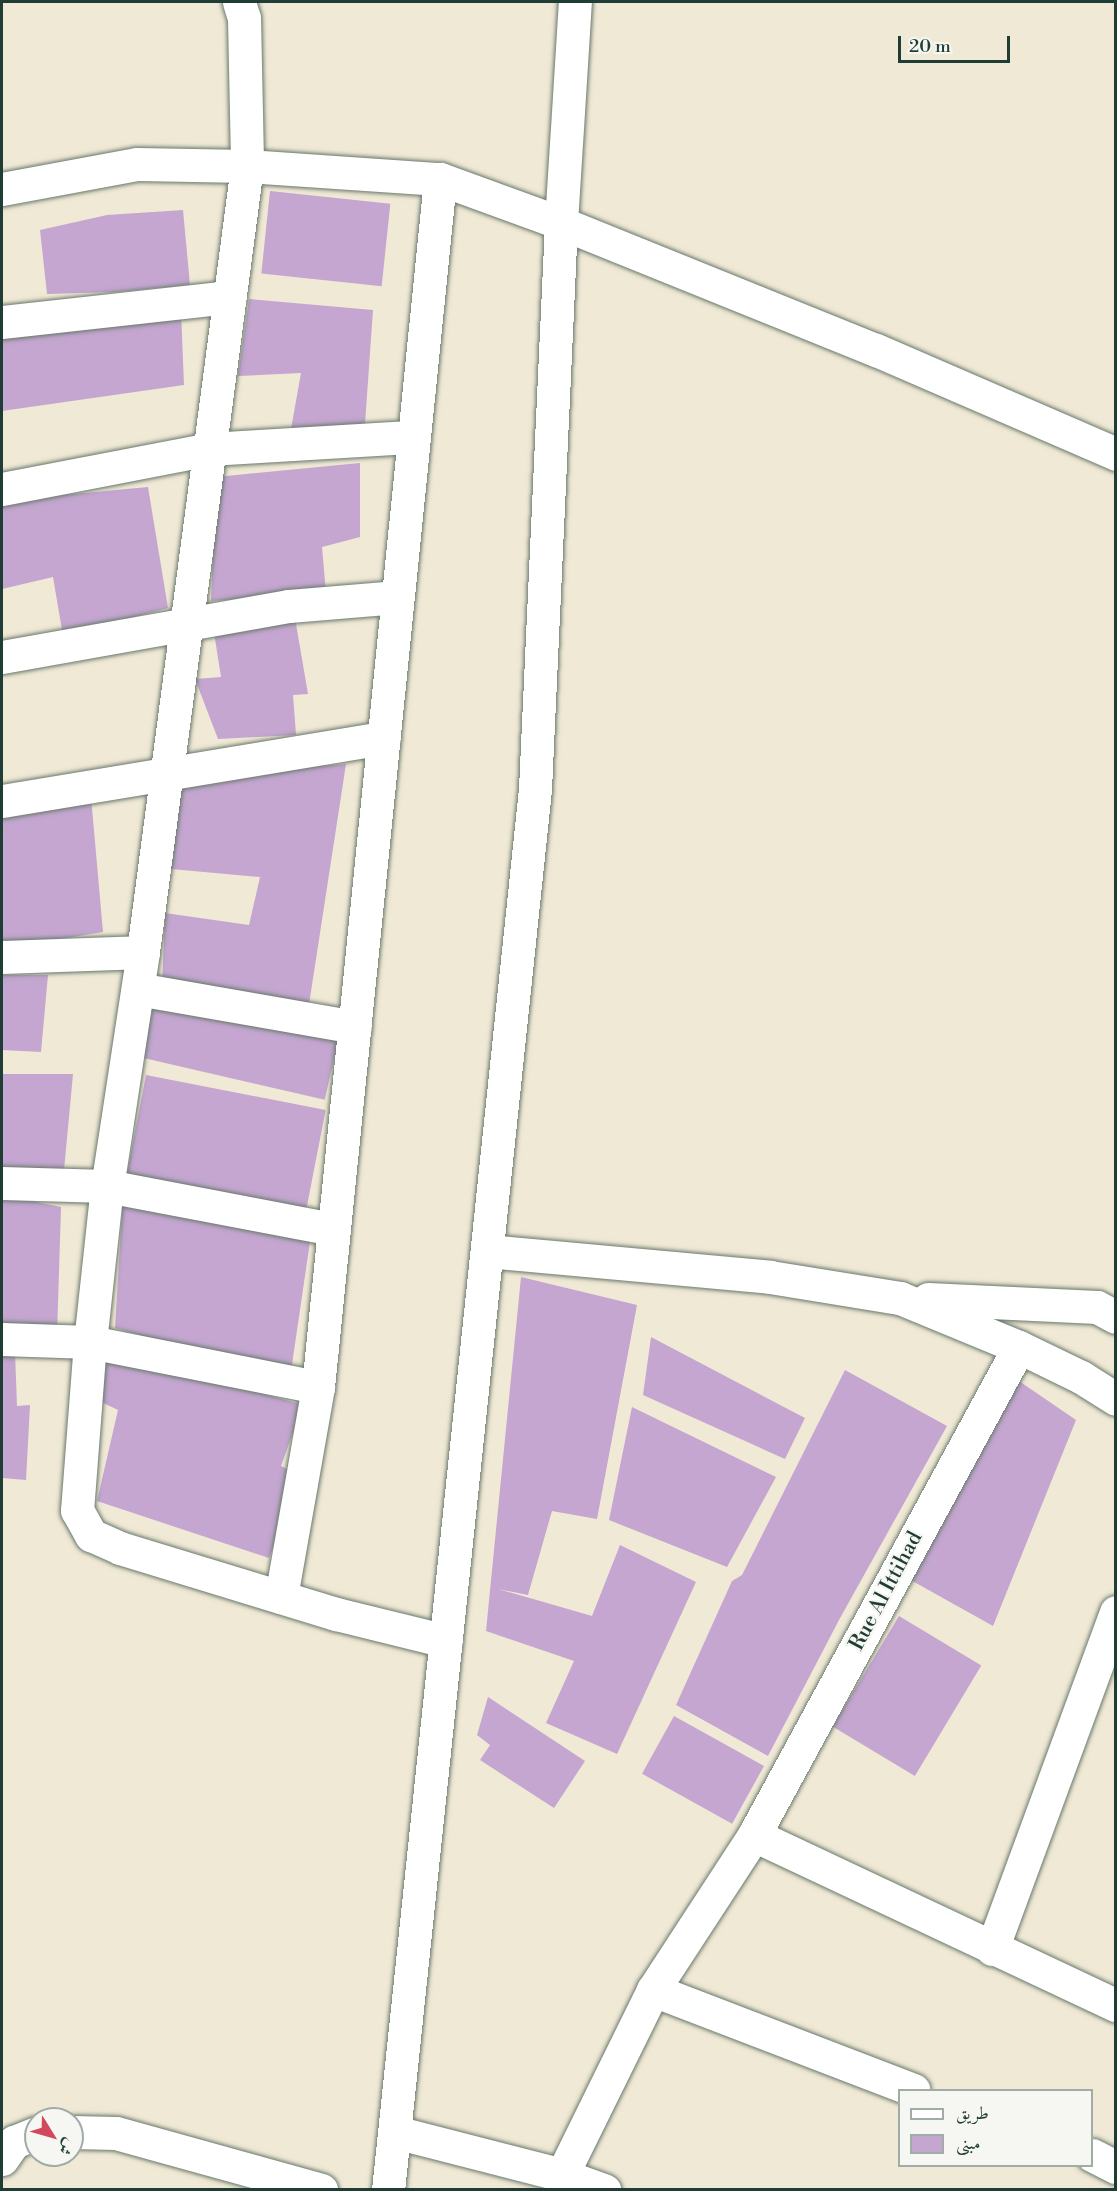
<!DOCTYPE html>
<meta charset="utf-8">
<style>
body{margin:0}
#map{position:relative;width:1117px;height:2191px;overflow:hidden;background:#f0e9d5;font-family:"Libre Bodoni",Amiri,serif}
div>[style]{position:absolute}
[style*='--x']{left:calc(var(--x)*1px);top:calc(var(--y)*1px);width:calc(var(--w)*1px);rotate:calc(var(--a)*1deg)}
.building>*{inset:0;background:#c4a6d0;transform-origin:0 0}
.roads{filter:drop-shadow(0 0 2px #68796c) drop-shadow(0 0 2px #68796c)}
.minor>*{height:33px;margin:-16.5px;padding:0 16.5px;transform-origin:16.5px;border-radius:16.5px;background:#fff}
span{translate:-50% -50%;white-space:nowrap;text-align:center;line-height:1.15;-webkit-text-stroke:4.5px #f6f6f2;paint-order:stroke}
.street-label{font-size:21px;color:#1f3d34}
.frame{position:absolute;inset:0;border:3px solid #1f3d34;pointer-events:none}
.legend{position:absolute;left:898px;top:2089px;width:195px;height:78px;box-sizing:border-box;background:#f6f6f2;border:2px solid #a0aca6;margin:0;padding:8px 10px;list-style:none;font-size:18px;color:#1f3d34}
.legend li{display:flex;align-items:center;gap:12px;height:30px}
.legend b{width:30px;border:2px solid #a0aca6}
.north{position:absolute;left:24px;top:2107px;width:60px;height:60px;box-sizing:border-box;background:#f6f6f2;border:2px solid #a0aca6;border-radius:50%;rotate:127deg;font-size:16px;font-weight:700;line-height:24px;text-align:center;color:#1f3d34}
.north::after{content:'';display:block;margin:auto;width:21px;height:27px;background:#d1495b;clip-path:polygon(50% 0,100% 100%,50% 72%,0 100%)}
.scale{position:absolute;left:898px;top:36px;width:112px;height:27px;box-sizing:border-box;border:3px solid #1f3d34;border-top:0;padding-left:8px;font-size:18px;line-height:21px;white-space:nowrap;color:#1f3d34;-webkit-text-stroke:4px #f6f6f2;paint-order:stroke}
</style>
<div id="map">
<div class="building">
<div style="left:270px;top:191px;width:121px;height:83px;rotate:6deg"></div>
<div style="clip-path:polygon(183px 210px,190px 285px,116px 292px,47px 294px,40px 230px,107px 215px)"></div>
<div style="clip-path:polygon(249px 299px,373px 310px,364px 438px,289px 440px,301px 373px,238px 376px)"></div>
<div style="clip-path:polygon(181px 311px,184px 385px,2px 411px,2px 329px)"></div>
<div style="clip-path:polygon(360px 463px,360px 537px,322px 547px,326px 593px,211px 601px,216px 477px)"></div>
<div style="clip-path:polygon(148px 487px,168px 608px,63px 636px,53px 577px,2px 589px,2px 505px,41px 497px)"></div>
<div style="clip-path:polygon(295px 618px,308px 694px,293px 695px,296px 735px,218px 739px,195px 679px,221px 677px,213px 626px)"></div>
<div style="clip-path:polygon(346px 764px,308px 1011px,162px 985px,165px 913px,249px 925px,260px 877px,171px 869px,172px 778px)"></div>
<div style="clip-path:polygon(91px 797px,103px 932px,43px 942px,2px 942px,2px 812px)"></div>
<div style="clip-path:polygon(2px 975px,48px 975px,41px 1052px,2px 1050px)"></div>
<div style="left:155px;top:999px;width:188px;height:60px;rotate:13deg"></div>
<div style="clip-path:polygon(2px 1074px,73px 1074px,63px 1181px,2px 1176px)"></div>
<div style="left:146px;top:1075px;width:183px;height:102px;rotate:11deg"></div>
<div style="clip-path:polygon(2px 1195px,61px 1207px,57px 1336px,2px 1331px)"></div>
<div style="clip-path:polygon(123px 1195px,311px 1235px,290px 1378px,115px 1328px)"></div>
<div style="clip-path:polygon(521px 1277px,637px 1305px,597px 1519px,552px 1511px,528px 1595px,498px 1589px,592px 1616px,620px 1545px,696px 1582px,617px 1754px,546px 1723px,574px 1661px,486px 1631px)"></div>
<div style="clip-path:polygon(651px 1337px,805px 1418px,785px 1459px,643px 1395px)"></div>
<div style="clip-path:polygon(108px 1350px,303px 1405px,281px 1466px,301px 1476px,269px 1558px,97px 1501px,118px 1410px,95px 1399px)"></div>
<div style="clip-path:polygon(2px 1351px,15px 1352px,17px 1406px,30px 1405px,26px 1480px,2px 1478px)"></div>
<div style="clip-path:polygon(845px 1370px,947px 1426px,839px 1620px,768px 1756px,676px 1705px,732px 1581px,742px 1575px)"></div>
<div style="clip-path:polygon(1013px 1377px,1076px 1420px,993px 1626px,907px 1578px)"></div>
<div style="clip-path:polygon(632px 1407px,776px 1477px,727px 1567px,609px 1520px)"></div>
<div style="left:899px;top:1616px;width:96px;height:129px;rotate:31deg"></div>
<div style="clip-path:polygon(488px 1697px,585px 1761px,554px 1808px,480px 1760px,490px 1745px,477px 1735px)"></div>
<div style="left:674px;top:1716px;width:103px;height:66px;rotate:29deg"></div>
</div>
<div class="roads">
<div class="minor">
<div style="--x:239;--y:2;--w:17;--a:73"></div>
<div style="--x:244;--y:18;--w:148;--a:88.8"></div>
<div style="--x:247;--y:166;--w:793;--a:97.54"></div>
<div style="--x:143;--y:952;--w:237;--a:98.7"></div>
<div style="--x:107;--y:1186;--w:157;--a:96.2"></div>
<div style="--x:90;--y:1342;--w:169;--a:94.4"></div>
<div style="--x:77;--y:1510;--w:29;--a:61"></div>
<div style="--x:91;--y:1535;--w:32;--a:24"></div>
<div style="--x:120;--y:1548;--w:226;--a:17"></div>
<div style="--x:336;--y:1614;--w:113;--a:13.8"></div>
<div style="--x:2;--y:189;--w:137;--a:-10.5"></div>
<div style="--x:137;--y:164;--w:110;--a:1"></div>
<div style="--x:247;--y:166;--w:193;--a:3.9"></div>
<div style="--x:440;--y:179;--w:129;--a:20"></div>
<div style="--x:561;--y:223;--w:340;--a:22"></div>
<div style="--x:876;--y:350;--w:262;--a:23.4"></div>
<div style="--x:2;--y:322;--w:229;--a:-6.3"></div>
<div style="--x:2;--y:489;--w:211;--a:-10.9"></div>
<div style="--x:209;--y:449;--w:205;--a:-3.4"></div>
<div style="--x:2;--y:657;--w:291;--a:-10.1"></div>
<div style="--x:289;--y:606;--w:109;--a:-4.7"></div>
<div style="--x:2;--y:801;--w:387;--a:-9.4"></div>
<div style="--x:2;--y:957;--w:141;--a:-2"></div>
<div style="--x:138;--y:989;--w:220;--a:9.9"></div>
<div style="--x:2;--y:1183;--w:105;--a:1.6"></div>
<div style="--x:107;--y:1186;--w:229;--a:10.8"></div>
<div style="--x:487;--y:1251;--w:284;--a:5.2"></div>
<div style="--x:770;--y:1277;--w:132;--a:9.2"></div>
<div style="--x:900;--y:1298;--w:129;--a:22.4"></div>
<div style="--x:1019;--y:1347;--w:69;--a:25.8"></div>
<div style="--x:1081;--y:1377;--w:41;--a:32.2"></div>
<div style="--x:928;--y:1299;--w:169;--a:2.7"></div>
<div style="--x:1097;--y:1307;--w:21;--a:28"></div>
<div style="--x:2;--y:1339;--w:88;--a:2"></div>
<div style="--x:90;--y:1342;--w:232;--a:11.2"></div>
<div style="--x:281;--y:1597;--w:213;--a:-80"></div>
<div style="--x:318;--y:1387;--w:1214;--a:-84.23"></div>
<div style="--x:754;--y:1835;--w:400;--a:25.2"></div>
<div style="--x:992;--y:1949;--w:359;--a:-69.8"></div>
<div style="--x:653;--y:1990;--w:279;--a:21"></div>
<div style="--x:72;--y:2132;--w:44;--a:1.3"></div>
<div style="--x:116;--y:2133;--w:213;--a:15.5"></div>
<div style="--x:395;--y:2132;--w:172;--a:14.4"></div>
<div style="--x:562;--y:2175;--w:45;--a:19.7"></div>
<div style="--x:1092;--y:2155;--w:27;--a:27"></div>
<div style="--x:2;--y:2159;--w:21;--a:-55"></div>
<div style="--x:14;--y:2142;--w:24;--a:-22"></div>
<div style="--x:562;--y:2175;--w:206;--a:-63.8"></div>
<div style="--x:653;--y:1990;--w:185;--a:-56.9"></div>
<div style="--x:754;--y:1835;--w:555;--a:-61.5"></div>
<div style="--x:388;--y:2190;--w:1409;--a:-84.01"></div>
<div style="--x:535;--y:789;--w:567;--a:-87.37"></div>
<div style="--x:561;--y:223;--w:221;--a:-86.4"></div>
</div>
</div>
<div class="street-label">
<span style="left:886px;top:1591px;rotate:-62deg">Rue Al Ittihad</span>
</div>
<div class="frame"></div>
<ul class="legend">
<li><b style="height:8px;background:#fff"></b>طريق</li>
<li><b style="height:16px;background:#c4a6d0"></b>مبنى</li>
</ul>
<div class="north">ش</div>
<div class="scale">20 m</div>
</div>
